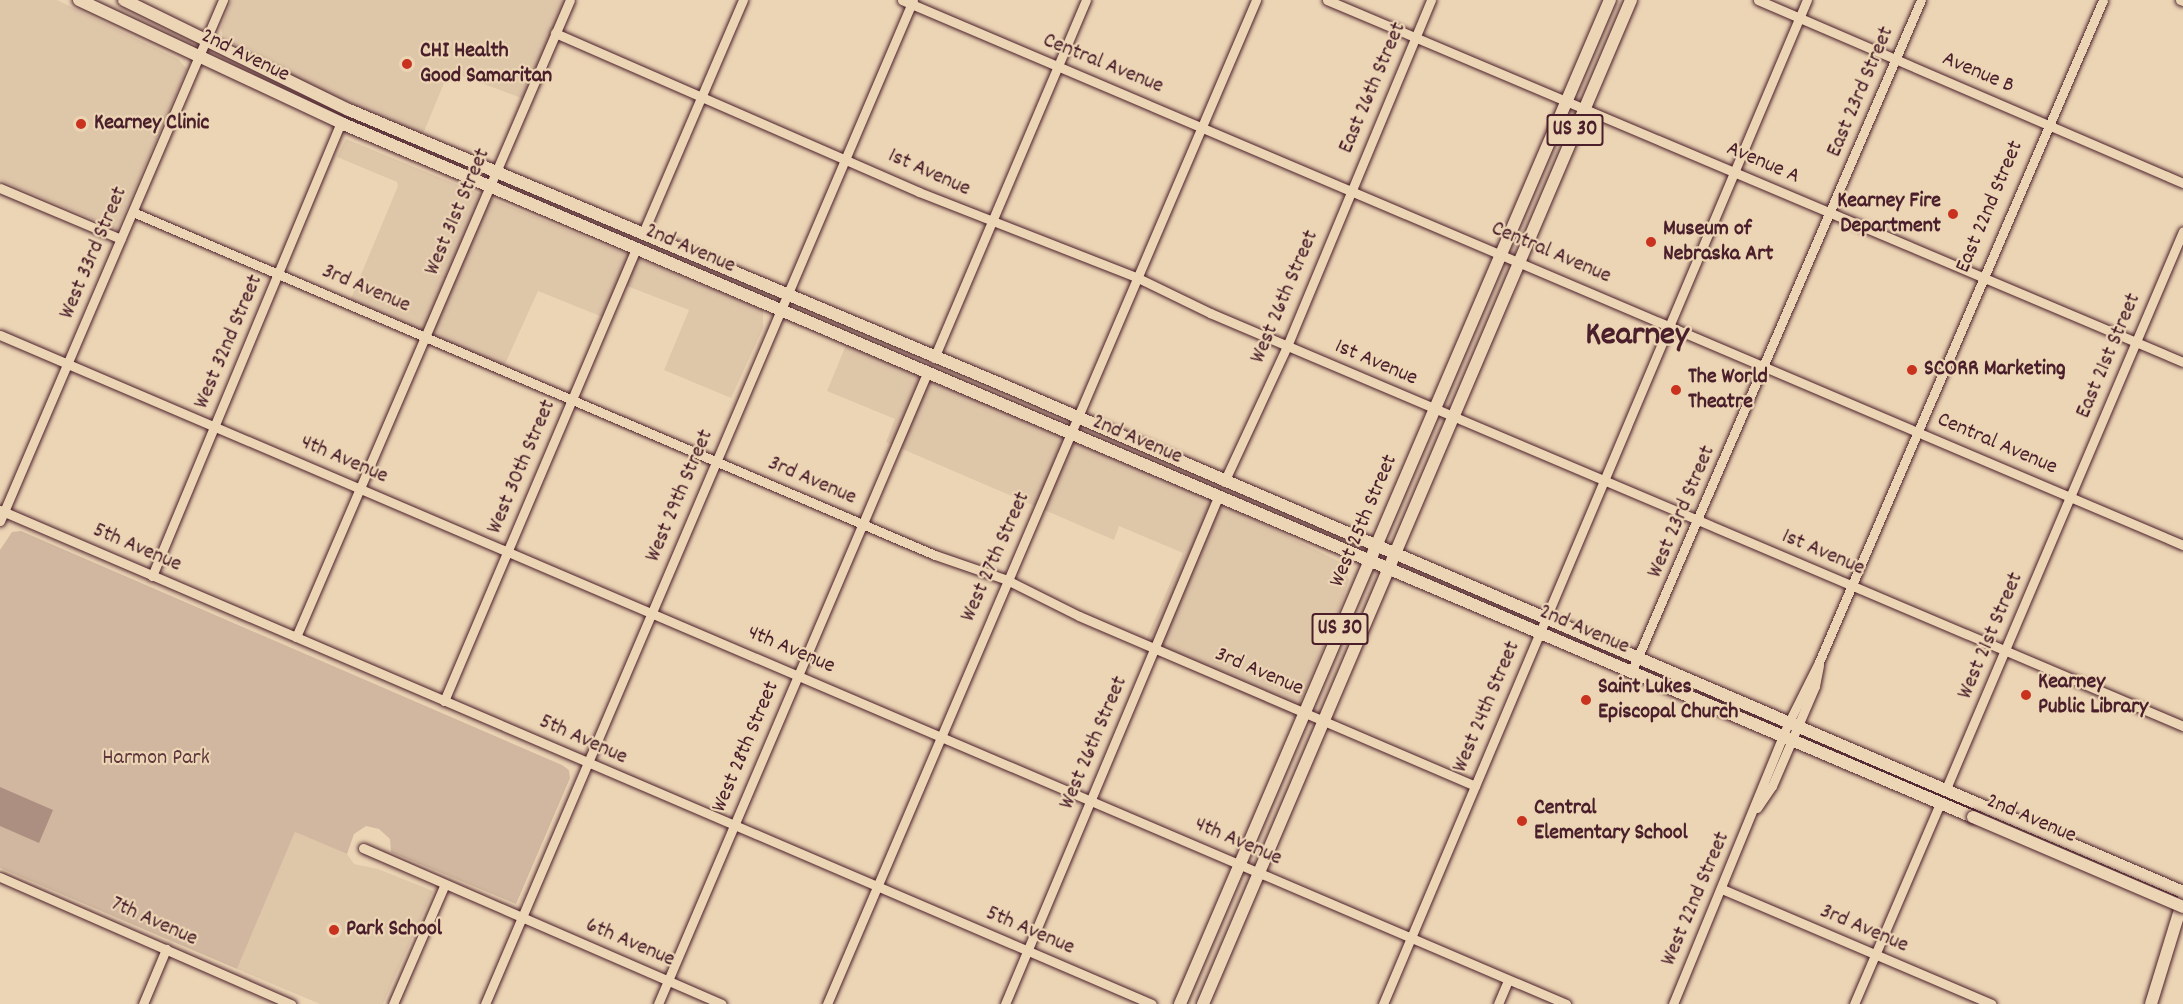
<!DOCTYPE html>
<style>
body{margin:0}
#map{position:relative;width:2183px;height:1004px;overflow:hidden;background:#ecd5b5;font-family:Dekko,sans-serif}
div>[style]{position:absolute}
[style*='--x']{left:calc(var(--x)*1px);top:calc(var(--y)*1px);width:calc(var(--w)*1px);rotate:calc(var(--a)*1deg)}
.built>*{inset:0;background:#dec6a9}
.green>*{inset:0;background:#d1b79f}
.water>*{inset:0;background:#ad8f81}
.roads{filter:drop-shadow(0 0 2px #4a1f2b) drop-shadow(0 0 2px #4a1f2b)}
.minor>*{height:9px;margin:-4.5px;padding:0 4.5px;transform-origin:4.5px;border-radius:4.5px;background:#ecd5b5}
.major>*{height:12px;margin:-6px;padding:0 6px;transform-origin:6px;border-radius:6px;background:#ecd5b5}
.bridges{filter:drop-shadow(0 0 2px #4a1f2b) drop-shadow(0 0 2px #4a1f2b)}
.major-bridge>*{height:12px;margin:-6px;padding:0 6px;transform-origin:6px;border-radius:6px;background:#ecd5b5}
.dots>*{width:16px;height:16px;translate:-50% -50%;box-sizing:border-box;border:3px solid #ecd5b5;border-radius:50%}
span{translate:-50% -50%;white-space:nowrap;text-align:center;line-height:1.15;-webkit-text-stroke:4.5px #ecd5b5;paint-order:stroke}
.shield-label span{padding:2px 4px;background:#ecd5b5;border:2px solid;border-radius:4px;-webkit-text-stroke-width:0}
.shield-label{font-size:21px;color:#4a1f2b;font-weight:700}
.poi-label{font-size:22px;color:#4a1f2b;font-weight:700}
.left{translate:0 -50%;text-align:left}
.right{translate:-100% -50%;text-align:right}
.street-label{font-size:22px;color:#4a1f2b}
.park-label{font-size:22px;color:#5e363c}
.town-label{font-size:34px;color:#4a1f2b;font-weight:700}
</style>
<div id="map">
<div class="built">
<div style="clip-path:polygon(0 0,57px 0,178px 59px,187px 69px,117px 229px,0 180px)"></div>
<div style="clip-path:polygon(231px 0,567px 0,527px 100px,449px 71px,423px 134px,308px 85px,223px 38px,221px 28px)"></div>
<div style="clip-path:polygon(346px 139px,763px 310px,763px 328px,731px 398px,664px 370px,689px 310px,627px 286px,610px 320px,538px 291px,500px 375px,347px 308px,398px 186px,397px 182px,337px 157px)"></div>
<div style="clip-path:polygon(846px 345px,1250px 517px,1344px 564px,1349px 580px,1340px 608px,1294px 717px,1169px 660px,1141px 652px,1183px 553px,1119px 526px,1114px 540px,886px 442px,895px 419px,827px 391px)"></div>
<div style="clip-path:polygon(295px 832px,347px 854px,354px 864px,378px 869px,433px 891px,383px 1004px,320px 1004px,237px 969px)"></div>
</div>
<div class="green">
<div style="clip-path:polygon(21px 531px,562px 765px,569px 770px,570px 778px,516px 904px,391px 852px,390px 839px,379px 829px,366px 826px,354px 834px,347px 854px,295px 832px,237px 969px,0 868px,0 550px,12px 532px)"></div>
</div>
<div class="water">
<div style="clip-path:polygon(0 787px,53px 810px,39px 843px,0 826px)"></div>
</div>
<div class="roads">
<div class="minor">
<div style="--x:902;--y:0;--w:1392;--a:23.05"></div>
<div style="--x:1327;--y:0;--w:929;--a:22.92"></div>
<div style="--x:1758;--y:0;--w:463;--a:23.3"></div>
<div style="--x:2180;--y:0;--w:3;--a:18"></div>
<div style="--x:555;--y:33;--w:397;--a:23.6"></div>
<div style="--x:919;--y:192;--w:235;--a:21.4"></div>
<div style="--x:1138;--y:278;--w:80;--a:25.9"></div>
<div style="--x:1210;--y:313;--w:1057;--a:23"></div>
<div style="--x:0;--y:188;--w:131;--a:22.9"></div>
<div style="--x:133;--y:212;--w:872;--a:23.16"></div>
<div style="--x:935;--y:555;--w:76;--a:19.1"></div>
<div style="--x:1007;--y:580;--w:80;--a:26.6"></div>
<div style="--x:1079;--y:616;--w:431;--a:23.2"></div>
<div style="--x:643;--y:233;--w:254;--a:-66.8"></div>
<div style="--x:0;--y:335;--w:1703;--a:23.13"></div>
<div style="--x:934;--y:358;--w:389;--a:-67"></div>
<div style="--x:1224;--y:482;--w:150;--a:-65.1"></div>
<div style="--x:1287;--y:346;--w:375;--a:-67.4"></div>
<div style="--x:0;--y:510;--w:1253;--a:23.21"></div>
<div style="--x:0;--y:521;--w:567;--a:-66.83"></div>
<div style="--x:152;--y:576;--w:491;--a:-67.4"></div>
<div style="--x:296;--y:637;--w:693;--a:-66.73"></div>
<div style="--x:1631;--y:673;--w:733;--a:-66.69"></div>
<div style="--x:444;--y:701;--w:491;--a:-67"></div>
<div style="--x:1945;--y:791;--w:608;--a:-66.97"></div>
<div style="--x:1757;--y:808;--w:27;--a:-56"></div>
<div style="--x:1772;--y:786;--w:109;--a:-66.7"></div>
<div style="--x:1815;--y:686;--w:21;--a:-79"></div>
<div style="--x:363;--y:848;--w:391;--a:23.5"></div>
<div style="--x:0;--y:877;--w:318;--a:23.6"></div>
<div style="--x:1722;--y:889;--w:293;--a:23.1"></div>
<div style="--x:143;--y:1004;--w:60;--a:-67.3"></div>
<div style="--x:393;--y:1004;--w:129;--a:-66.6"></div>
<div style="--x:485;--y:1004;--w:1091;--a:-66.91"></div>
<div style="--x:658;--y:1004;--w:686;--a:-66.91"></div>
<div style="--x:827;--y:1004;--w:1092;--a:-66.86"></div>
<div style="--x:1005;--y:1004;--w:550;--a:-67.21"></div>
<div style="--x:1383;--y:1004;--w:1090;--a:-67.11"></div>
<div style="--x:1498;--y:1004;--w:26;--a:-67"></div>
<div style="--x:1673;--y:1004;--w:303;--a:-67.7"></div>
<div style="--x:1788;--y:724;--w:69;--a:-63.4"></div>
<div style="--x:1819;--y:662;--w:720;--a:-66.78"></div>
<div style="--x:1854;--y:1004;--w:219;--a:-66.8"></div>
</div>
<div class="major">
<div style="--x:79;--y:0;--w:289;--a:25.1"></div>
<div style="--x:341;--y:123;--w:1773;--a:23.04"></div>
<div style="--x:124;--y:0;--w:250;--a:26.1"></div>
<div style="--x:349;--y:110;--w:709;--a:22.81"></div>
<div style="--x:1003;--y:385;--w:1284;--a:23.25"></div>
<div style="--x:1180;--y:1004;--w:1092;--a:-66.82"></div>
<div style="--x:1203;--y:1004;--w:1091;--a:-66.91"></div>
<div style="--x:2151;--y:1004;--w:109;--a:-72.9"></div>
</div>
</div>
<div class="bridges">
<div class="major-bridge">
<div style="--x:1973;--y:817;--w:228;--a:23.2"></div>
</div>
</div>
<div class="dots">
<div style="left:407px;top:64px;background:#c8321e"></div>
<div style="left:81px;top:124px;background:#c8321e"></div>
<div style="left:1953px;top:214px;background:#c8321e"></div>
<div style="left:1651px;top:242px;background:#c8321e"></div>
<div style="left:1912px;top:370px;background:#c8321e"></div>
<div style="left:1676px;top:390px;background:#c8321e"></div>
<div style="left:2026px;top:695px;background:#c8321e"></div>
<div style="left:1586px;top:700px;background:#c8321e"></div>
<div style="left:1522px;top:821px;background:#c8321e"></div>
<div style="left:334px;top:930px;background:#c8321e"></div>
</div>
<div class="shield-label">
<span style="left:1575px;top:130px">US 30</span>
<span style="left:1340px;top:629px">US 30</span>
</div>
<div class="poi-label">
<span class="left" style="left:420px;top:64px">CHI Health<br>Good Samaritan</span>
<span class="left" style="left:94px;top:124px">Kearney Clinic</span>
<span class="right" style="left:1941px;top:214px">Kearney Fire<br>Department</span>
<span class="left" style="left:1663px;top:242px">Museum of<br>Nebraska Art</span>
<span class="left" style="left:1924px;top:370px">SCORR Marketing</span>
<span class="left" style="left:1688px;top:390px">The World<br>Theatre</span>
<span class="left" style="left:2038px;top:695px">Kearney<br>Public Library</span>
<span class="left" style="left:1598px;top:700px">Saint Lukes<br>Episcopal Church</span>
<span class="left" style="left:1534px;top:821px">Central<br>Elementary School</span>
<span class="left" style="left:346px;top:930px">Park School</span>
</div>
<div class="street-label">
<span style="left:245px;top:56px;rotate:26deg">2nd Avenue</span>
<span style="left:1103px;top:64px;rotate:22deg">Central Avenue</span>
<span style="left:1978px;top:73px;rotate:23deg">Avenue B</span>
<span style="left:1373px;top:88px;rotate:-67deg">East 26th Street</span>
<span style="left:1861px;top:92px;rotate:-67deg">East 23rd Street</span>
<span style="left:1763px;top:163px;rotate:23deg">Avenue A</span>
<span style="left:929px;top:173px;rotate:24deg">1st Avenue</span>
<span style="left:1990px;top:207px;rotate:-67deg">East 22nd Street</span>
<span style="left:458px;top:212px;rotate:-67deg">West 31st Street</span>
<span style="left:690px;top:249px;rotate:23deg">2nd Avenue</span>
<span style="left:94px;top:253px;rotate:-67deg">West 33rd Street</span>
<span style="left:1551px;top:253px;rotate:23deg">Central Avenue</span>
<span style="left:366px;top:289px;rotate:23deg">3rd Avenue</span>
<span style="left:1285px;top:297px;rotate:-67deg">West 26th Street</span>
<span style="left:229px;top:342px;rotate:-67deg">West 32nd Street</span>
<span style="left:2109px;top:356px;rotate:-67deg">East 21st Street</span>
<span style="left:1376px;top:363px;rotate:23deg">1st Avenue</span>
<span style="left:1137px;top:440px;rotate:23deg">2nd Avenue</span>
<span style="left:1997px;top:444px;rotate:23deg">Central Avenue</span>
<span style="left:344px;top:460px;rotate:23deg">4th Avenue</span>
<span style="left:522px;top:467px;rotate:-67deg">West 30th Street</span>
<span style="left:812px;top:481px;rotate:23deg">3rd Avenue</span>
<span style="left:680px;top:496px;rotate:-67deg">West 29th Street</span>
<span style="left:1682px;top:512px;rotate:-67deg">West 23rd Street</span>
<span style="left:1364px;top:521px;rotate:-67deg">West 25th Street</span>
<span style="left:137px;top:548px;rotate:23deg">5th Avenue</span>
<span style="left:1823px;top:553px;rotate:23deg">1st Avenue</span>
<span style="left:996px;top:557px;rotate:-66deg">West 27th Street</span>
<span style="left:1584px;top:630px;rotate:23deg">2nd Avenue</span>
<span style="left:1991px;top:636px;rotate:-67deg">West 21st Street</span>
<span style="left:791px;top:650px;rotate:23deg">4th Avenue</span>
<span style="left:1259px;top:672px;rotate:23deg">3rd Avenue</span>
<span style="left:1487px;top:707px;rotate:-67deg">West 24th Street</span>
<span style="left:583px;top:740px;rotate:24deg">5th Avenue</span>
<span style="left:1094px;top:743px;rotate:-67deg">West 26th Street</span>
<span style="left:746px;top:747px;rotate:-67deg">West 28th Street</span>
<span style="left:2031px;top:819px;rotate:23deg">2nd Avenue</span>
<span style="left:1238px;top:842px;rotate:23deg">4th Avenue</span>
<span style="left:1696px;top:899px;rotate:-67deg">West 22nd Street</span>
<span style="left:154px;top:922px;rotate:24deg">7th Avenue</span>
<span style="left:1864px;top:929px;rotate:23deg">3rd Avenue</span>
<span style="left:1030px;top:931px;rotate:23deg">5th Avenue</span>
<span style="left:630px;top:943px;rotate:23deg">6th Avenue</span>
</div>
<div class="park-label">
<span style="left:156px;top:759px">Harmon Park</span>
</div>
<div class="town-label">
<span style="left:1637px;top:337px">Kearney</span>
</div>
</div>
